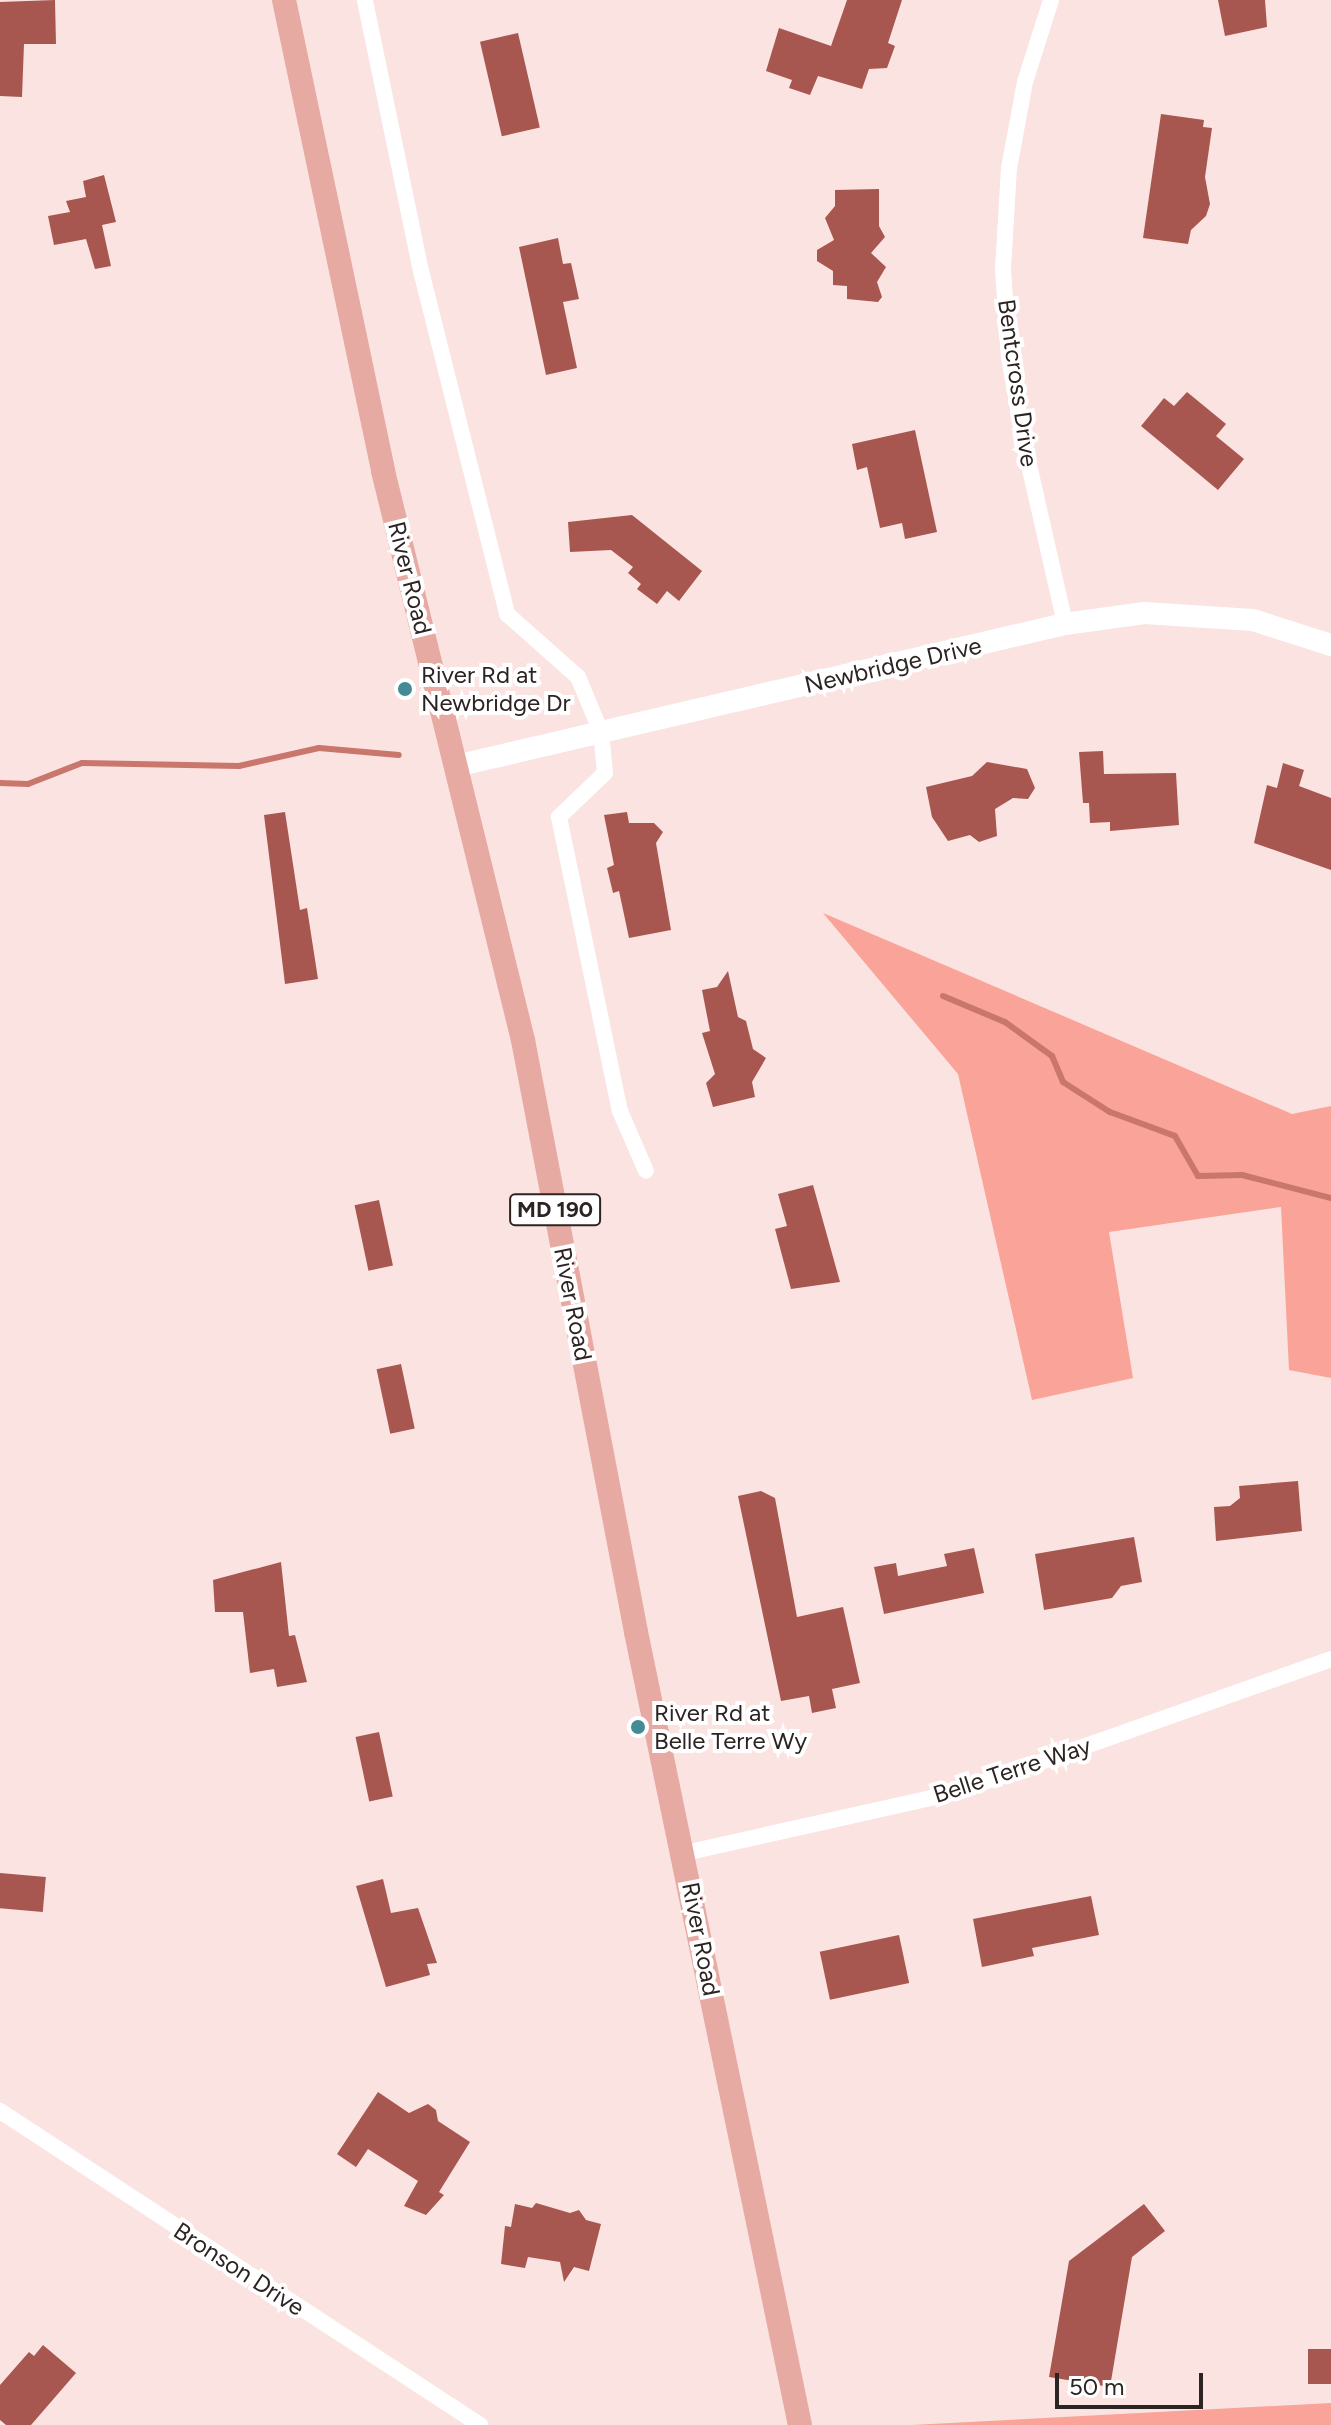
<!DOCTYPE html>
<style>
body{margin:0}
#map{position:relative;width:1331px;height:2425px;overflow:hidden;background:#fae3e0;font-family:Figtree,sans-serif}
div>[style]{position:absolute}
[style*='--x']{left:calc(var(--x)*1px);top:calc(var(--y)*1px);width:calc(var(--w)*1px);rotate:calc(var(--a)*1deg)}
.green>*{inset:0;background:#faa398}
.stream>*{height:6px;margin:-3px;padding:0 3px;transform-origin:3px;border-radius:3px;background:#c9766d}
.building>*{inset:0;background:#a7574f;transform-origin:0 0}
.street>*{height:16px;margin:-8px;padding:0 8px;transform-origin:8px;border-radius:8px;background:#fff}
.secondary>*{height:22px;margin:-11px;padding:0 11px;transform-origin:11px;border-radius:11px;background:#fff}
.primary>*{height:24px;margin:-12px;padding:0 12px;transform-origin:12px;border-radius:12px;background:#e7aaa3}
.dots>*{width:22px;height:22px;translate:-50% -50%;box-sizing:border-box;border:4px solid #fff;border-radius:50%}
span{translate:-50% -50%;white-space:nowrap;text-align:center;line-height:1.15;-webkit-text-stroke:8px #fff;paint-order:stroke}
.shield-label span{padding:2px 6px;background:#fff;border:2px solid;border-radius:6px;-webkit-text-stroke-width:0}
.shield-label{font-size:22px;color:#2c2423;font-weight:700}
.street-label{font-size:24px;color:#2c2423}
.poi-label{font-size:24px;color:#2c2423}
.left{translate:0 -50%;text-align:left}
.scale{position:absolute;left:1055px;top:2373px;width:148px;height:36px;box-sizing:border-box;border:4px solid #2c2423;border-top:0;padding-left:10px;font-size:24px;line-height:28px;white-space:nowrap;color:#2c2423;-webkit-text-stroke:6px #fff;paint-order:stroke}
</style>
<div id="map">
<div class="green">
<div style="clip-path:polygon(823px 913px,1292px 1114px,1331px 1106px,1331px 1378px,1289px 1370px,1281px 1207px,1109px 1232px,1133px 1378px,1032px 1400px,958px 1074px)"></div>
<div style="clip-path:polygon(1331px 2403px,1331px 2425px,912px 2425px)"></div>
</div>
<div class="stream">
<div style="--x:0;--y:783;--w:28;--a:2"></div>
<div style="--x:28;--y:784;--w:58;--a:-21.3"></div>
<div style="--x:82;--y:763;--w:157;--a:1.1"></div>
<div style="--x:239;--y:766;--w:82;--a:-12.7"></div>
<div style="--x:319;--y:748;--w:80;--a:5"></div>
<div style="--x:943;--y:996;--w:67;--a:22.8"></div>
<div style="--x:1005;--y:1022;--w:58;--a:35.9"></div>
<div style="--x:1052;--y:1056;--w:28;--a:67"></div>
<div style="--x:1063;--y:1082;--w:56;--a:32.6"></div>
<div style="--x:1110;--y:1112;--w:69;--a:20.3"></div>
<div style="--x:1175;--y:1136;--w:46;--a:60.1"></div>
<div style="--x:1198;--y:1176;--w:44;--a:-1.3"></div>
<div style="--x:1242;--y:1175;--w:92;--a:14.5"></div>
</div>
<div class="building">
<div style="clip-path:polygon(55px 0,56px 44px,24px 44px,22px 97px,0 96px,0 2px)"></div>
<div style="clip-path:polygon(847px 0,902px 0,888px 43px,895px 46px,887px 68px,869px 69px,862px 89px,818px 76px,810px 95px,789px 88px,792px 80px,766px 71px,779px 28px,831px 46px)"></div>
<div style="clip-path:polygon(1218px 0,1265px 0,1267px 27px,1225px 36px)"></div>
<div style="left:518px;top:33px;width:97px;height:39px;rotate:77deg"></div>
<div style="clip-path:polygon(1161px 114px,1204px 120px,1203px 127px,1212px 128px,1205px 177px,1210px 204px,1206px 216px,1191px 230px,1188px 244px,1143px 238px)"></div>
<div style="clip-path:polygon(104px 175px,116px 222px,102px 225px,111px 266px,95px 269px,86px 239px,54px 245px,48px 216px,70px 212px,66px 201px,86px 197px,83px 181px)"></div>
<div style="clip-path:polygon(879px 189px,879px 226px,885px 237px,871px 253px,886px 267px,877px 282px,882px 297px,878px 302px,847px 299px,847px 286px,833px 285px,833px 271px,817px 261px,817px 250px,834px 240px,825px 218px,835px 206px,835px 190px)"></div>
<div style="clip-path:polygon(558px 238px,563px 264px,571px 263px,579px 299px,563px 302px,577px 368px,546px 375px,519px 247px)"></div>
<div style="clip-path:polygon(1187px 392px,1226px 424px,1216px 436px,1244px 459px,1218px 490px,1141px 426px,1164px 398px,1174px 406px)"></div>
<div style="clip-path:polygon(915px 430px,937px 532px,905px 539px,902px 523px,880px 528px,867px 467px,857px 470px,852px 444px)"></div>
<div style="clip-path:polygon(632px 515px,702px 571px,679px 601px,667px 591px,657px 604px,637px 589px,641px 584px,628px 573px,633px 567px,611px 550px,570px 552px,568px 522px)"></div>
<div style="clip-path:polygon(1103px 751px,1104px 774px,1176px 773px,1179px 825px,1110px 831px,1110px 822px,1090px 823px,1089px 803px,1083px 803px,1079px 752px)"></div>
<div style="clip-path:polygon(987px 762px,1027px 769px,1035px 788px,1028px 799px,1013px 798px,995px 809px,997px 836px,979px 842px,970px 835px,948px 841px,932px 817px,926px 787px,972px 776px)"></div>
<div style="clip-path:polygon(1283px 763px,1304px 770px,1299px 786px,1331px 798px,1331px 870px,1254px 843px,1267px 785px,1277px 788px)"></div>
<div style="clip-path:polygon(285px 812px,300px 910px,307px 908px,318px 979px,285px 984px,264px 815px)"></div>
<div style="clip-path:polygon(627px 812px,629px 823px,654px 823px,663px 832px,656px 843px,671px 930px,629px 938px,619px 891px,613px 893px,607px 868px,614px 865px,604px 815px)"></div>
<div style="clip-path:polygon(728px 971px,738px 1017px,746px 1021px,753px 1049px,766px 1058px,752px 1082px,755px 1097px,713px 1107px,706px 1083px,715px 1074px,702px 1033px,710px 1031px,702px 990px,717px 987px)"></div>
<div style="clip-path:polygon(813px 1185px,840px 1282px,791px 1289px,775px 1229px,787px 1226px,778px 1194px)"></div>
<div style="left:379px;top:1200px;width:67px;height:25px;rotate:78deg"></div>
<div style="left:401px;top:1364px;width:66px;height:25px;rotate:78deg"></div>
<div style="clip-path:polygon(1298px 1481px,1302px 1531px,1216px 1541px,1214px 1507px,1230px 1506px,1240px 1498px,1239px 1486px)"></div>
<div style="clip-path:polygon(761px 1491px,775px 1498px,797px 1617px,843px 1607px,860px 1683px,832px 1689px,836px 1708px,812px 1713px,809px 1696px,781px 1701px,738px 1496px)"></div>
<div style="clip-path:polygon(1134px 1537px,1142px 1582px,1121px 1586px,1112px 1598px,1044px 1610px,1035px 1554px)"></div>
<div style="clip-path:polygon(974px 1548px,984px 1593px,884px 1614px,874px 1567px,896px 1563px,898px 1576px,947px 1566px,944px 1554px)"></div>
<div style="clip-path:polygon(281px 1562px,289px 1636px,295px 1635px,307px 1682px,277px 1687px,274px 1669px,250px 1673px,243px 1612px,215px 1612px,213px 1580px)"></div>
<div style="left:379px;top:1732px;width:66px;height:24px;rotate:78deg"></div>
<div style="left:0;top:1873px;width:46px;height:35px;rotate:5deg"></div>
<div style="clip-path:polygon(383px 1879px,391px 1913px,418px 1908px,437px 1963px,427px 1964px,430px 1975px,386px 1987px,356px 1886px)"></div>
<div style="clip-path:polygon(1091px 1896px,1099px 1935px,1032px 1948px,1034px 1956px,982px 1967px,973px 1919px)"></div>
<div style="left:899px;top:1935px;width:49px;height:81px;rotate:78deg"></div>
<div style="clip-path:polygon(378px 2092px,409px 2113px,428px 2104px,436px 2110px,438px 2121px,470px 2142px,439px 2192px,444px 2195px,426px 2215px,404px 2206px,418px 2181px,368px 2149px,356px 2167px,337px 2154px)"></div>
<div style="clip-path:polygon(536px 2203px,570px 2213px,579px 2210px,586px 2220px,601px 2224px,589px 2271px,574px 2267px,564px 2282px,560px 2262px,528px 2257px,525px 2268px,501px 2264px,505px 2226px,511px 2227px,515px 2204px,532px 2208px)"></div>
<div style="clip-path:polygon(1144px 2204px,1165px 2231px,1132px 2257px,1110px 2387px,1049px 2377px,1069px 2261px)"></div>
<div style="clip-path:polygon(43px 2345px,76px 2373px,31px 2425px,6px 2425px,0 2420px,0 2385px,29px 2352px,34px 2356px)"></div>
<div style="left:1331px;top:2349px;width:35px;height:23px;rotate:90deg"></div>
</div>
<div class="street">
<div style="--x:1051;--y:0;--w:86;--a:107.6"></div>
<div style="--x:1025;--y:82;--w:87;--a:100.5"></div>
<div style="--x:1009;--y:168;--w:102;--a:93.4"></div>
<div style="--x:1003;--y:270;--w:87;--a:86.1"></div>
<div style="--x:1009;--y:357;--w:87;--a:80.1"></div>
<div style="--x:1024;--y:443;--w:186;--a:77.2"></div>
<div style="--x:365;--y:1;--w:276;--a:78.3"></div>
<div style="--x:421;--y:271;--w:354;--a:75.9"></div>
<div style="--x:507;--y:614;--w:95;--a:41.6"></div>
<div style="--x:578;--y:677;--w:60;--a:67.3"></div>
<div style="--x:601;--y:732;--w:41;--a:84.4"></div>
<div style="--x:605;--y:773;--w:64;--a:136.3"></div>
<div style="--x:559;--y:817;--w:300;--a:78.3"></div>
<div style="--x:620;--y:1111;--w:65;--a:66.6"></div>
<div style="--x:685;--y:1853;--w:275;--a:-12.6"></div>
<div style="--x:953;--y:1793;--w:401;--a:-19.5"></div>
<div style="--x:0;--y:2111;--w:574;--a:33.19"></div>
</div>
<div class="secondary">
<div style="--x:456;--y:766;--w:625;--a:-13.13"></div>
<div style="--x:1065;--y:624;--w:80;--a:-7.9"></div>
<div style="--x:1144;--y:613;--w:109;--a:3.7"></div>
<div style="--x:1253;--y:620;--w:82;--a:17.8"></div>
</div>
<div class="primary">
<div style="--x:284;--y:0;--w:481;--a:78.1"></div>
<div style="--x:383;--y:471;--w:586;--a:76.18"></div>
<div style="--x:523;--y:1040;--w:603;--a:79.19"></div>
<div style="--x:636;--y:1632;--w:810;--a:78.32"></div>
</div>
<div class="dots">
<div style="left:405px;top:689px;background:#458b95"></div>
<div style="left:638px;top:1727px;background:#458b95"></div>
</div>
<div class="shield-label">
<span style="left:555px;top:1210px">MD 190</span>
</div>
<div class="street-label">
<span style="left:1018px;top:383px;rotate:82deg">Bentcross Drive</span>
<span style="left:410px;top:578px;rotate:76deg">River Road</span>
<span style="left:893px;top:665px;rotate:-13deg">Newbridge Drive</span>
<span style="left:573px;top:1304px;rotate:79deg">River Road</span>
<span style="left:1012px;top:1770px;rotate:-18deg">Belle Terre Way</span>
<span style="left:701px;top:1939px;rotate:79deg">River Road</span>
<span style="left:239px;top:2269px;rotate:33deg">Bronson Drive</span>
</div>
<div class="poi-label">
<span class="left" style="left:421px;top:689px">River Rd at<br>Newbridge Dr</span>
<span class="left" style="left:654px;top:1727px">River Rd at<br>Belle Terre Wy</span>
</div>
<div class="scale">50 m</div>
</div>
